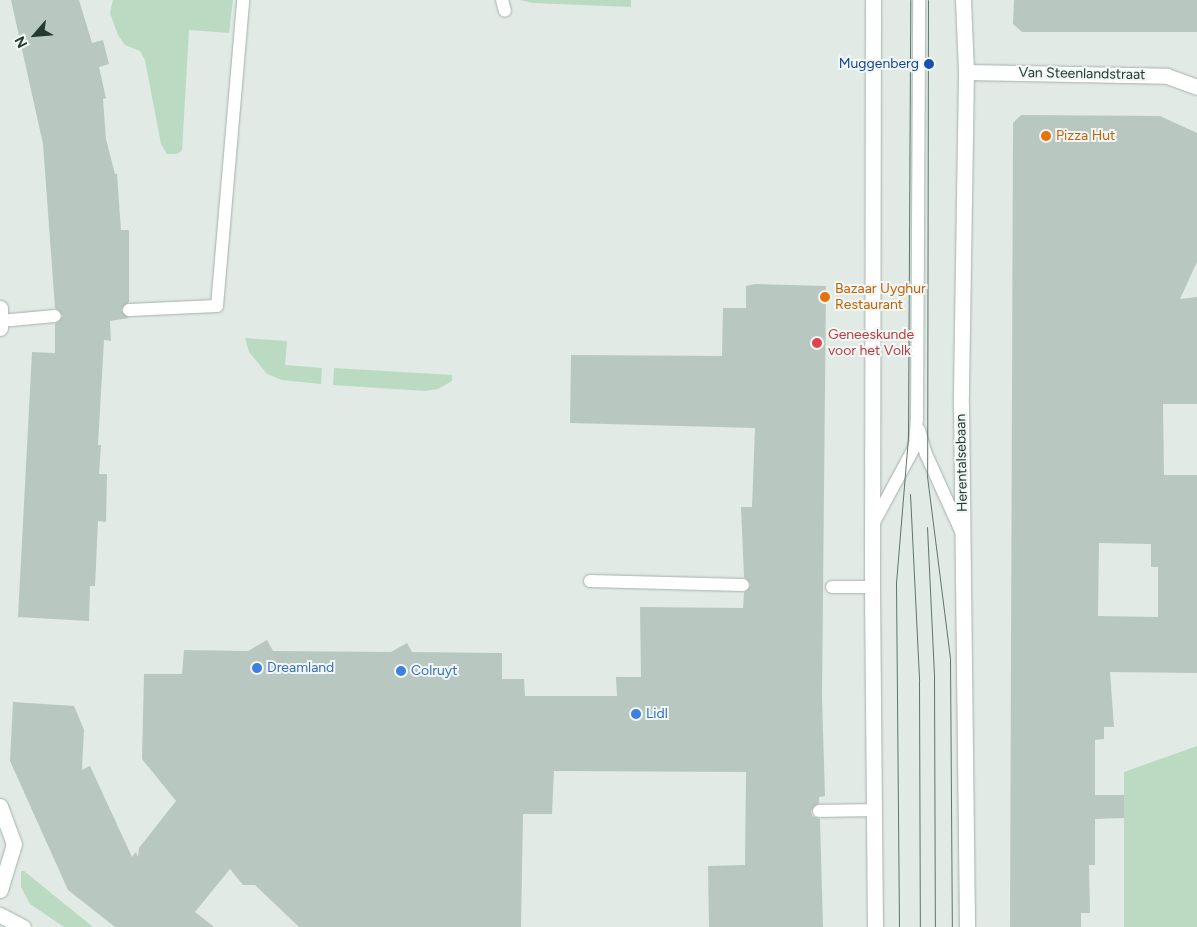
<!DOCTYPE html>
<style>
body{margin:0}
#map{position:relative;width:1197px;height:927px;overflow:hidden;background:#e1eae5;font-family:Figtree,sans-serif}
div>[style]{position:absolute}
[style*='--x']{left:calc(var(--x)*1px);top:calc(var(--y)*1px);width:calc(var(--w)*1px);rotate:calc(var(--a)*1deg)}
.green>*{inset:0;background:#bbdac2}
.building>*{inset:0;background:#b9c7c1}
.roads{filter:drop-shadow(0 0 1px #a4b1ac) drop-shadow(0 0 1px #a4b1ac)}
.service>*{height:12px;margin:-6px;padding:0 6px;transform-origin:6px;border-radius:6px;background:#fff}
.minor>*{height:15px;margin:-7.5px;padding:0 7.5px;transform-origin:7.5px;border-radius:7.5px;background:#fff}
.secondary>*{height:15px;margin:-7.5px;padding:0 7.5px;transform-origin:7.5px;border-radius:7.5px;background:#fff}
.tram>*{height:1px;margin:-0.5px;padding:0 0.5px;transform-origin:0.5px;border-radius:0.5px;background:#5d756d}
.dots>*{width:14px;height:14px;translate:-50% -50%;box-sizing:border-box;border:2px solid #f1f7f4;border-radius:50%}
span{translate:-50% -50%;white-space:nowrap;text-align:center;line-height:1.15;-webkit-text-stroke:4px #f1f7f4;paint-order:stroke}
.transit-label{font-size:14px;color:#164399}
.right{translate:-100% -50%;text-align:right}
.street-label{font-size:14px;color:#233932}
.food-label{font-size:14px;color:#c56008}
.left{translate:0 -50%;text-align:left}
.health-label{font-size:14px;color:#be3a42}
.shop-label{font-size:14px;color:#366cbe}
.north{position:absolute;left:10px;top:10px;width:50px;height:50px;-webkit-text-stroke:4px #f1f7f4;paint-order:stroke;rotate:243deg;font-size:14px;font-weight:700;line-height:20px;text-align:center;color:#233932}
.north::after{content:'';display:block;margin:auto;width:18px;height:22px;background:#233932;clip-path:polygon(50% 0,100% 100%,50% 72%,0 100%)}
</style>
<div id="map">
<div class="green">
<div style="clip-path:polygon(113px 0,233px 0,229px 33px,189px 30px,182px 151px,176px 154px,167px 154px,161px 144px,145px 60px,140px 51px,125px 45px,118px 35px,110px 13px)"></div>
<div style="clip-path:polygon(520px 0,631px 0,631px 7px,533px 3px)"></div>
<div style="clip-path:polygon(245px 338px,287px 341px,285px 365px,322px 368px,321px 384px,282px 380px,267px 374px,249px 352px)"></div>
<div style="clip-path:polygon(334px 368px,452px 375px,452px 381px,438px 389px,425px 391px,333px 385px)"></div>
<div style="clip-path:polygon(1197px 746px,1197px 927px,1124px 927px,1124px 772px)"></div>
<div style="clip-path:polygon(21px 871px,24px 871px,93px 927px,64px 927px,30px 904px,21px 887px)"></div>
</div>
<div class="building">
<div style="clip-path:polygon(11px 0,79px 0,92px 43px,103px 40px,109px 64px,99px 67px,106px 98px,103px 99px,106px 139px,115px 174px,117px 174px,121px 230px,129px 230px,129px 302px,121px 310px,129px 318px,110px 321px,111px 341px,104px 340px,98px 445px,101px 445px,99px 474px,107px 474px,106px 522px,98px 521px,95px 586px,90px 586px,89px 621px,18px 617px,32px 352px,55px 353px,55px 324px,63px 316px,55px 308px,43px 144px)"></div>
<div style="clip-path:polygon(1014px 0,1197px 0,1197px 32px,1022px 32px,1013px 24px)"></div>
<div style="clip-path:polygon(evenodd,1021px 115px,1160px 116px,1197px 133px,1197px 262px,1180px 299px,1197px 297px,1197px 404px,1163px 404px,1164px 475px,1197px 475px,1197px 673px,1110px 672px,1114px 727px,1104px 727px,1104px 739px,1095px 740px,1095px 795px,1124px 795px,1124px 818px,1095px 819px,1095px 865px,1089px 865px,1090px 913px,1081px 913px,1081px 927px,1010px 927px,1013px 123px,1021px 115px,1099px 543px,1151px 544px,1151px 567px,1158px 567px,1158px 617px,1098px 616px,1099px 543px)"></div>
<div style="clip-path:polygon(755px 284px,826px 286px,822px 698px,825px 796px,819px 797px,819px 803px,811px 811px,812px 816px,820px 819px,823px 927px,709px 927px,708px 866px,745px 865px,746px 772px,554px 771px,552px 814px,523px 814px,521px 927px,299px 927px,255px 885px,243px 885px,230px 869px,195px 912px,214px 927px,115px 927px,68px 890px,10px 761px,13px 702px,74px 706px,84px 730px,82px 770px,90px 766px,132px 857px,136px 852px,138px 857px,139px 848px,176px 801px,142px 759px,144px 674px,182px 674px,184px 650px,248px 651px,267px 640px,273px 651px,391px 652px,407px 643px,412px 652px,502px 653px,502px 679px,524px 679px,525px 696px,617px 696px,616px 677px,641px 677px,640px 607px,743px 608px,744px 593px,751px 585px,744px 577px,741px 507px,752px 507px,755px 428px,570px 423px,571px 355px,722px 356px,723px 308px,746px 308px,746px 286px)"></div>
</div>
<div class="roads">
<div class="service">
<div style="--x:502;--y:0;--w:11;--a:75"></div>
<div style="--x:129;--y:310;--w:88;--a:-2.6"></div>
<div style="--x:217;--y:306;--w:307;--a:-85.1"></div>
<div style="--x:0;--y:321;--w:55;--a:-5.2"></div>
<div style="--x:919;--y:430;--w:25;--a:74"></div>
<div style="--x:926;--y:454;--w:85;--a:65.6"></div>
<div style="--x:872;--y:526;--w:91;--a:-61.7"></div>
<div style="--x:915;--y:446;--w:26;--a:-86"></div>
<div style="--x:917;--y:420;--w:420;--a:-89.7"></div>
<div style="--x:590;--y:581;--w:153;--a:1.5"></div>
<div style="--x:832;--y:587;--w:40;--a:0"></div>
<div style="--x:819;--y:811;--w:55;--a:-1"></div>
</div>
<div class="minor">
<div style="--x:966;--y:72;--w:201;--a:1.1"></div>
<div style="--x:1167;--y:76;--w:32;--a:20"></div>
<div style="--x:0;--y:308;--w:20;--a:90"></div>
<div style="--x:0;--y:806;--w:40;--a:69.8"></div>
<div style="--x:14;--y:844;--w:48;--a:106.9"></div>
<div style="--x:0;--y:915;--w:26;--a:28"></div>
</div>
<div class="secondary">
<div style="--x:873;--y:0;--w:587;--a:90.1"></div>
<div style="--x:872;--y:587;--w:340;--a:89.5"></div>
<div style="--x:963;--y:0;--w:72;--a:87.6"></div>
<div style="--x:966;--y:72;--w:333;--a:90.9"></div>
<div style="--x:961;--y:405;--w:522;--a:89.34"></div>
</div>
</div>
<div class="tram">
<div style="--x:928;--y:0;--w:476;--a:90.1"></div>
<div style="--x:927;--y:476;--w:184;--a:82.8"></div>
<div style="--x:950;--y:659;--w:268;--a:89.6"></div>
<div style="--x:910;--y:494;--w:187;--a:87.2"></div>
<div style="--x:919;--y:681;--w:246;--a:89.8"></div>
<div style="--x:927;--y:527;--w:147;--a:87.3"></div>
<div style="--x:934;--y:674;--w:253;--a:89.8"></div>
<div style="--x:899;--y:927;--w:344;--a:-90.5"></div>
<div style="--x:896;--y:583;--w:146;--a:-85.3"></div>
<div style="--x:908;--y:437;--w:437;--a:-89.7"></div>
</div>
<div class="dots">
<div style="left:929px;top:64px;background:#1a4fb4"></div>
<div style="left:1046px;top:136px;background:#e8710a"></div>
<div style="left:825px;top:297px;background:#e8710a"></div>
<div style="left:817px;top:343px;background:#e0444e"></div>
<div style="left:257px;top:668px;background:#3f7fe0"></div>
<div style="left:401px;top:671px;background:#3f7fe0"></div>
<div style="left:636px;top:714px;background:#3f7fe0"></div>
</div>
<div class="transit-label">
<span class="right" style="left:919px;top:64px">Muggenberg</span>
</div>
<div class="street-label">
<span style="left:1082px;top:74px;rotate:1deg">Van Steenlandstraat</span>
<span style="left:962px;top:463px;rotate:-91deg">Herentalsebaan</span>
</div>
<div class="food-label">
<span class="left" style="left:1056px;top:136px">Pizza Hut</span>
<span class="left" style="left:835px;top:297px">Bazaar Uyghur<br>Restaurant</span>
</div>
<div class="health-label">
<span class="left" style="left:828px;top:343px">Geneeskunde<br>voor het Volk</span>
</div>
<div class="shop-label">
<span class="left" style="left:267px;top:668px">Dreamland</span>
<span class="left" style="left:411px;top:671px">Colruyt</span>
<span class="left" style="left:646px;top:714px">Lidl</span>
</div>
<div class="north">N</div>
</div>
